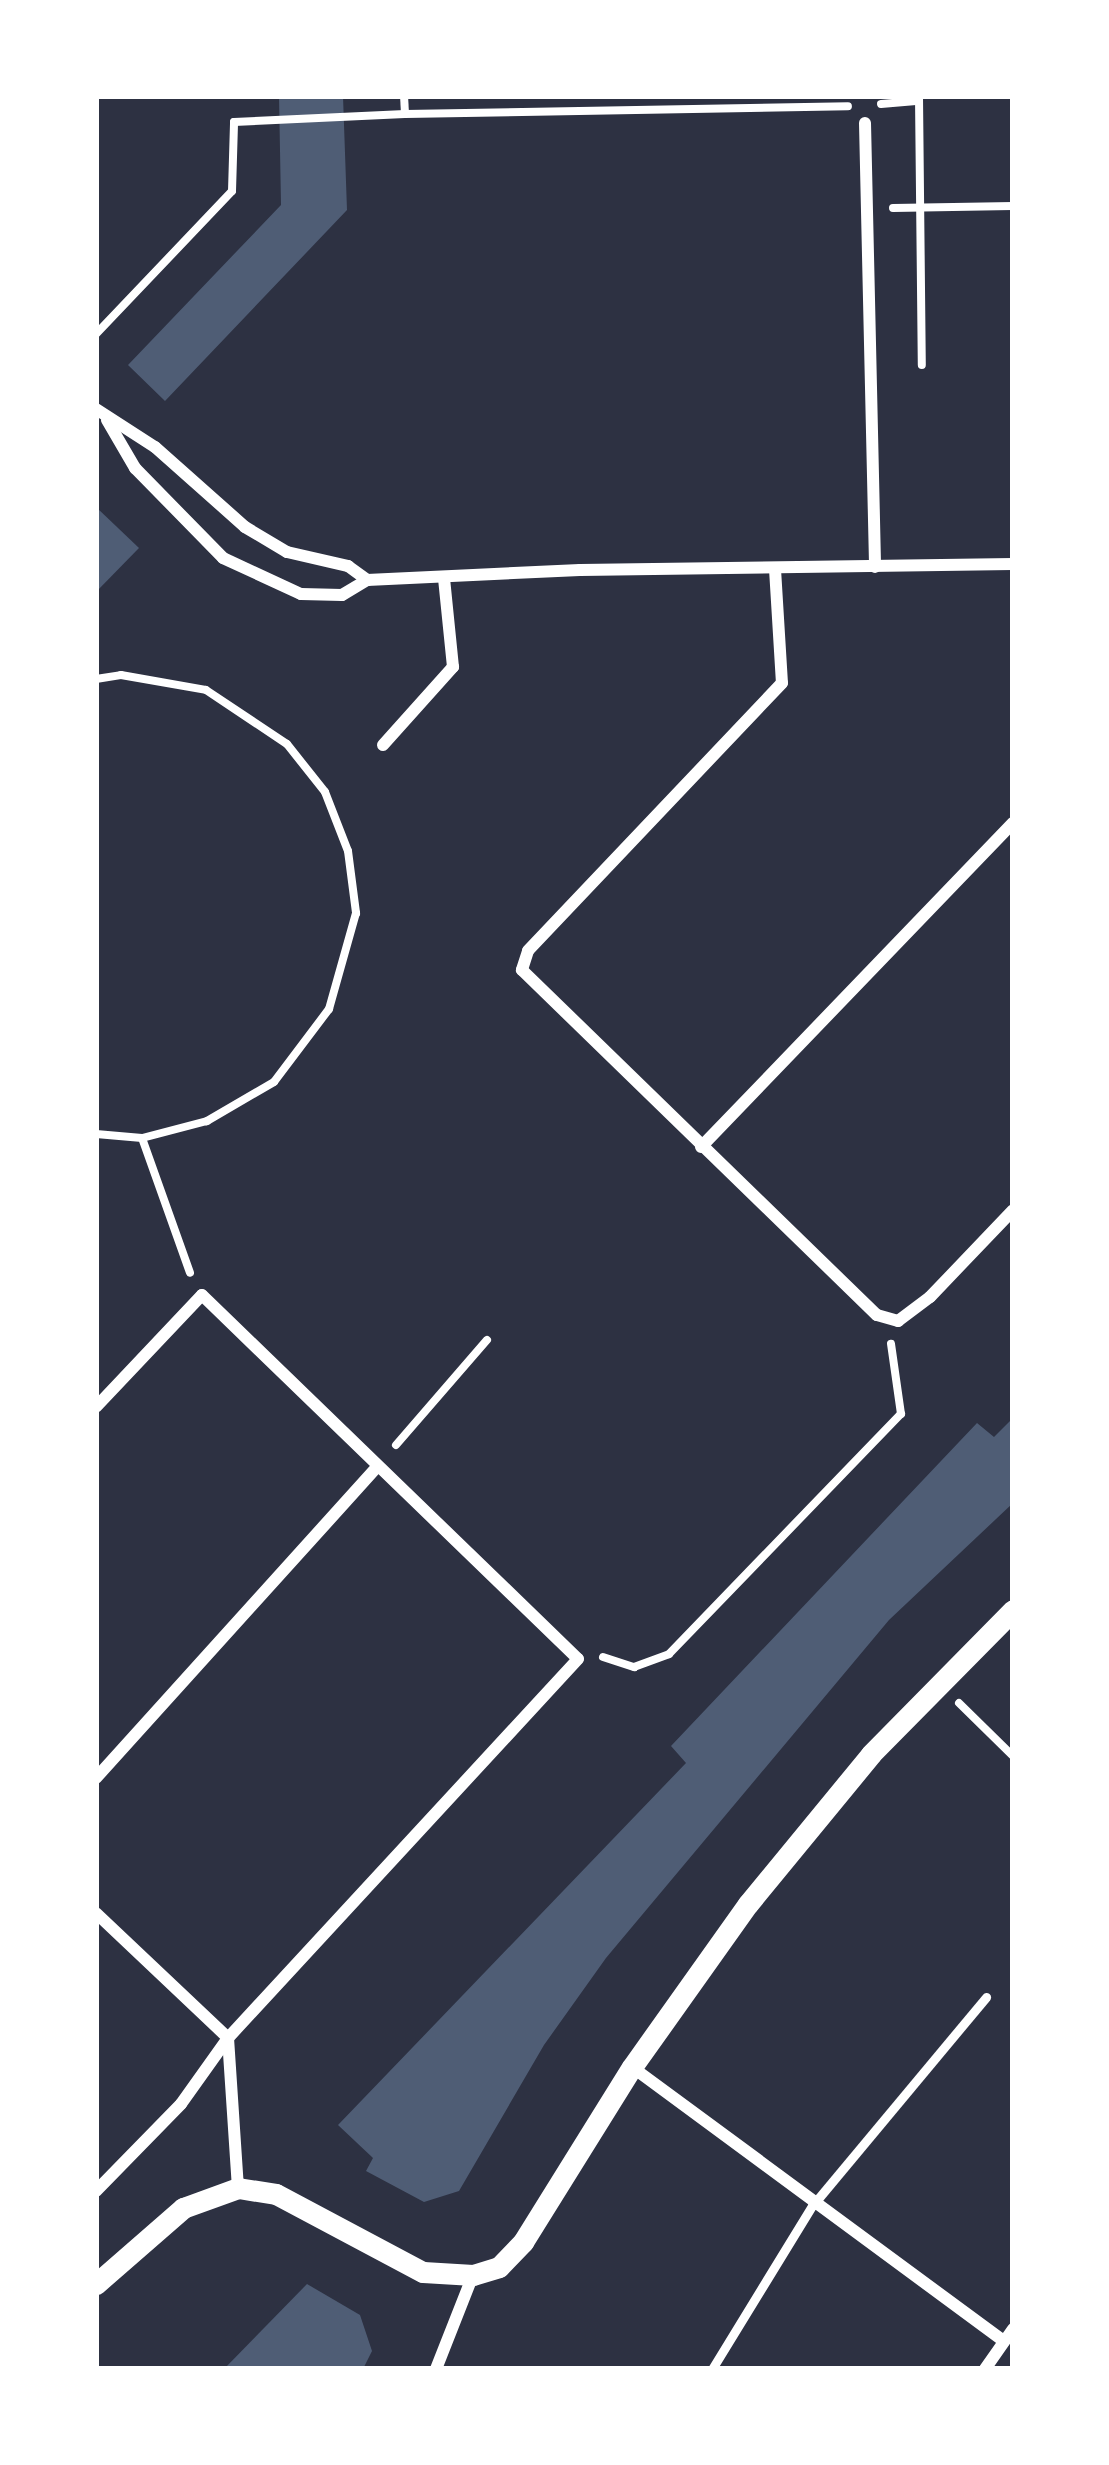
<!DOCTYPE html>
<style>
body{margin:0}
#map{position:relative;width:1109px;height:2465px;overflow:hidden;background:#2d3142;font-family:Georgia,serif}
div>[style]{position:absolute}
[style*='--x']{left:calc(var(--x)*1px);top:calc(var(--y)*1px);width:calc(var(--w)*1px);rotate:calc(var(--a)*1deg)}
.water>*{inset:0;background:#4f5d75}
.path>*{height:8px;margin:-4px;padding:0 4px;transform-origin:4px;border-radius:4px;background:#fff}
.service>*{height:9px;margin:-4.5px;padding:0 4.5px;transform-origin:4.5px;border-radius:4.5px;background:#fff}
.minor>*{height:12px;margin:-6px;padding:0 6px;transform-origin:6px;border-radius:6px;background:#fff}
.tertiary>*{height:21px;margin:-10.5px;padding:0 10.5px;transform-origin:10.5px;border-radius:10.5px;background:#fff}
span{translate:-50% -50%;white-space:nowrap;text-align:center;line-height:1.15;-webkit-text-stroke:12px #fff;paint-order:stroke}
.frame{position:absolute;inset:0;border:99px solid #fff;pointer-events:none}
</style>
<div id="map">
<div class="water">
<div style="clip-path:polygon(279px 96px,343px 96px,347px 210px,165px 401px,128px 365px,281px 205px)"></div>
<div style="clip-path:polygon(96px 507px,139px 548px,96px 592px)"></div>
<div style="clip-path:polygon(1013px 1418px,1013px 1503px,889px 1620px,606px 1958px,544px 2045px,459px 2191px,424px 2202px,366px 2171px,373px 2158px,338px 2125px,686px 1763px,671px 1746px,977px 1423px,994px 1437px)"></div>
<div style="clip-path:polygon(307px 2284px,360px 2315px,372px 2351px,363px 2369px,224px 2369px)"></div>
</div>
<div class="path">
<div style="--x:919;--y:97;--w:268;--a:89.4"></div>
<div style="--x:881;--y:104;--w:38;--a:-5"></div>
<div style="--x:405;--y:114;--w:443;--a:-1"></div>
<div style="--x:893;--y:208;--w:120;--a:-1"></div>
<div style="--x:96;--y:334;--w:197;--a:-46.4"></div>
<div style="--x:232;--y:191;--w:69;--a:-88.3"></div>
<div style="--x:234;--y:122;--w:171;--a:-2.7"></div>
<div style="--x:405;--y:114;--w:18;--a:-93"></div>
<div style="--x:96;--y:679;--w:25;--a:-9"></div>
<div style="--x:121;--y:675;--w:86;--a:10"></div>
<div style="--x:206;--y:690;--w:97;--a:33.7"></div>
<div style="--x:287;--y:744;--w:61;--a:51.6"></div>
<div style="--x:325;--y:792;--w:63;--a:68.7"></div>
<div style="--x:348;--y:851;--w:63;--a:82.6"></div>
<div style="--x:356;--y:913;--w:100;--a:105.7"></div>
<div style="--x:329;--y:1009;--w:91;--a:127"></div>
<div style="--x:274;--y:1082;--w:78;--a:149.8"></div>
<div style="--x:207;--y:1121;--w:67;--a:165.3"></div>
<div style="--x:142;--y:1138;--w:46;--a:-175"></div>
<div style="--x:142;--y:1138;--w:143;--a:70.4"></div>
<div style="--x:396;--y:1445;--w:139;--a:-49.1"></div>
<div style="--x:603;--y:1657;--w:33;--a:18"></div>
<div style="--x:634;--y:1667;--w:37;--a:-20"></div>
<div style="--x:669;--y:1654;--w:334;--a:-46"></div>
<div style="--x:901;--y:1414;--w:71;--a:-98.1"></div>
<div style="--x:959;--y:1703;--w:76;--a:44.5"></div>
</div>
<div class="service">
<div style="--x:712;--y:2369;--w:191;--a:-58.5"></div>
<div style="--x:812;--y:2206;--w:272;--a:-50.2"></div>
</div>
<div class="minor">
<div style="--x:865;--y:123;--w:444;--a:88.7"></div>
<div style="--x:96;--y:409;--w:70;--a:32.8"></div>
<div style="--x:155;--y:447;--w:120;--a:41.6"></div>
<div style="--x:245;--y:527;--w:49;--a:30.8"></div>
<div style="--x:287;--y:552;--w:63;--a:12.9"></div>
<div style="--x:348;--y:566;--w:24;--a:36"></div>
<div style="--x:107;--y:420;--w:56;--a:59.7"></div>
<div style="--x:135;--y:468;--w:126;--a:45.6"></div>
<div style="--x:223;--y:558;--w:86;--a:24.8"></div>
<div style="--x:301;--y:594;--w:41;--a:1.4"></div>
<div style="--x:342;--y:595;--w:29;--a:-31"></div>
<div style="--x:367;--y:580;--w:213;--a:-2.7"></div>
<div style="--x:580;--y:570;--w:433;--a:-0.8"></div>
<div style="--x:775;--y:569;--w:114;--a:86.5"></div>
<div style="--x:782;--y:683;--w:369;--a:133.5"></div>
<div style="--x:528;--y:951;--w:20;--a:108"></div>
<div style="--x:522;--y:970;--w:495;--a:44.2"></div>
<div style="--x:877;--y:1315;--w:22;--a:16"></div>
<div style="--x:898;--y:1321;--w:40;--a:-37"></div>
<div style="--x:930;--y:1297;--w:120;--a:-46.3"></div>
<div style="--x:383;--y:745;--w:105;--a:-48.1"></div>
<div style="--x:453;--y:667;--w:89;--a:-95.8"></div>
<div style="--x:701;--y:1147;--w:450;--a:-46.1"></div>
<div style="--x:96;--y:1407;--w:154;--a:-46.6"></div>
<div style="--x:202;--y:1295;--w:523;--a:44.07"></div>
<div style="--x:578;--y:1659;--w:516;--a:132.72"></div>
<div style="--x:228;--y:2038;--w:150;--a:86.2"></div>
<div style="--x:96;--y:1778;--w:416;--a:-47.9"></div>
<div style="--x:96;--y:1913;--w:182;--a:43.4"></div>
<div style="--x:228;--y:2038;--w:81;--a:125.5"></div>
<div style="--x:181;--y:2104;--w:122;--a:134.3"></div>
<div style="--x:632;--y:2067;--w:462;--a:36.4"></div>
<div style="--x:436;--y:2369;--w:101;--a:-68.5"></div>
<div style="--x:985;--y:2369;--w:49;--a:-55"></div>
</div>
<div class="tertiary">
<div style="--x:96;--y:2284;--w:116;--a:-41.1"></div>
<div style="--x:183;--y:2208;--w:59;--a:-20"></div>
<div style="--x:238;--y:2188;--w:38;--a:9"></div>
<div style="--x:276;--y:2194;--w:166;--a:28"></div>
<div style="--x:423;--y:2272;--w:50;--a:3.4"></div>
<div style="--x:473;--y:2275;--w:27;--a:-17"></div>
<div style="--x:499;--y:2267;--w:35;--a:-46"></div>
<div style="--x:523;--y:2242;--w:206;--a:-58.1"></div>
<div style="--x:632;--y:2067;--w:200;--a:-54.6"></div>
<div style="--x:748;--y:1904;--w:194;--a:-50.6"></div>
<div style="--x:871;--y:1754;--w:202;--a:-45.4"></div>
</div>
<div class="frame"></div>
</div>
